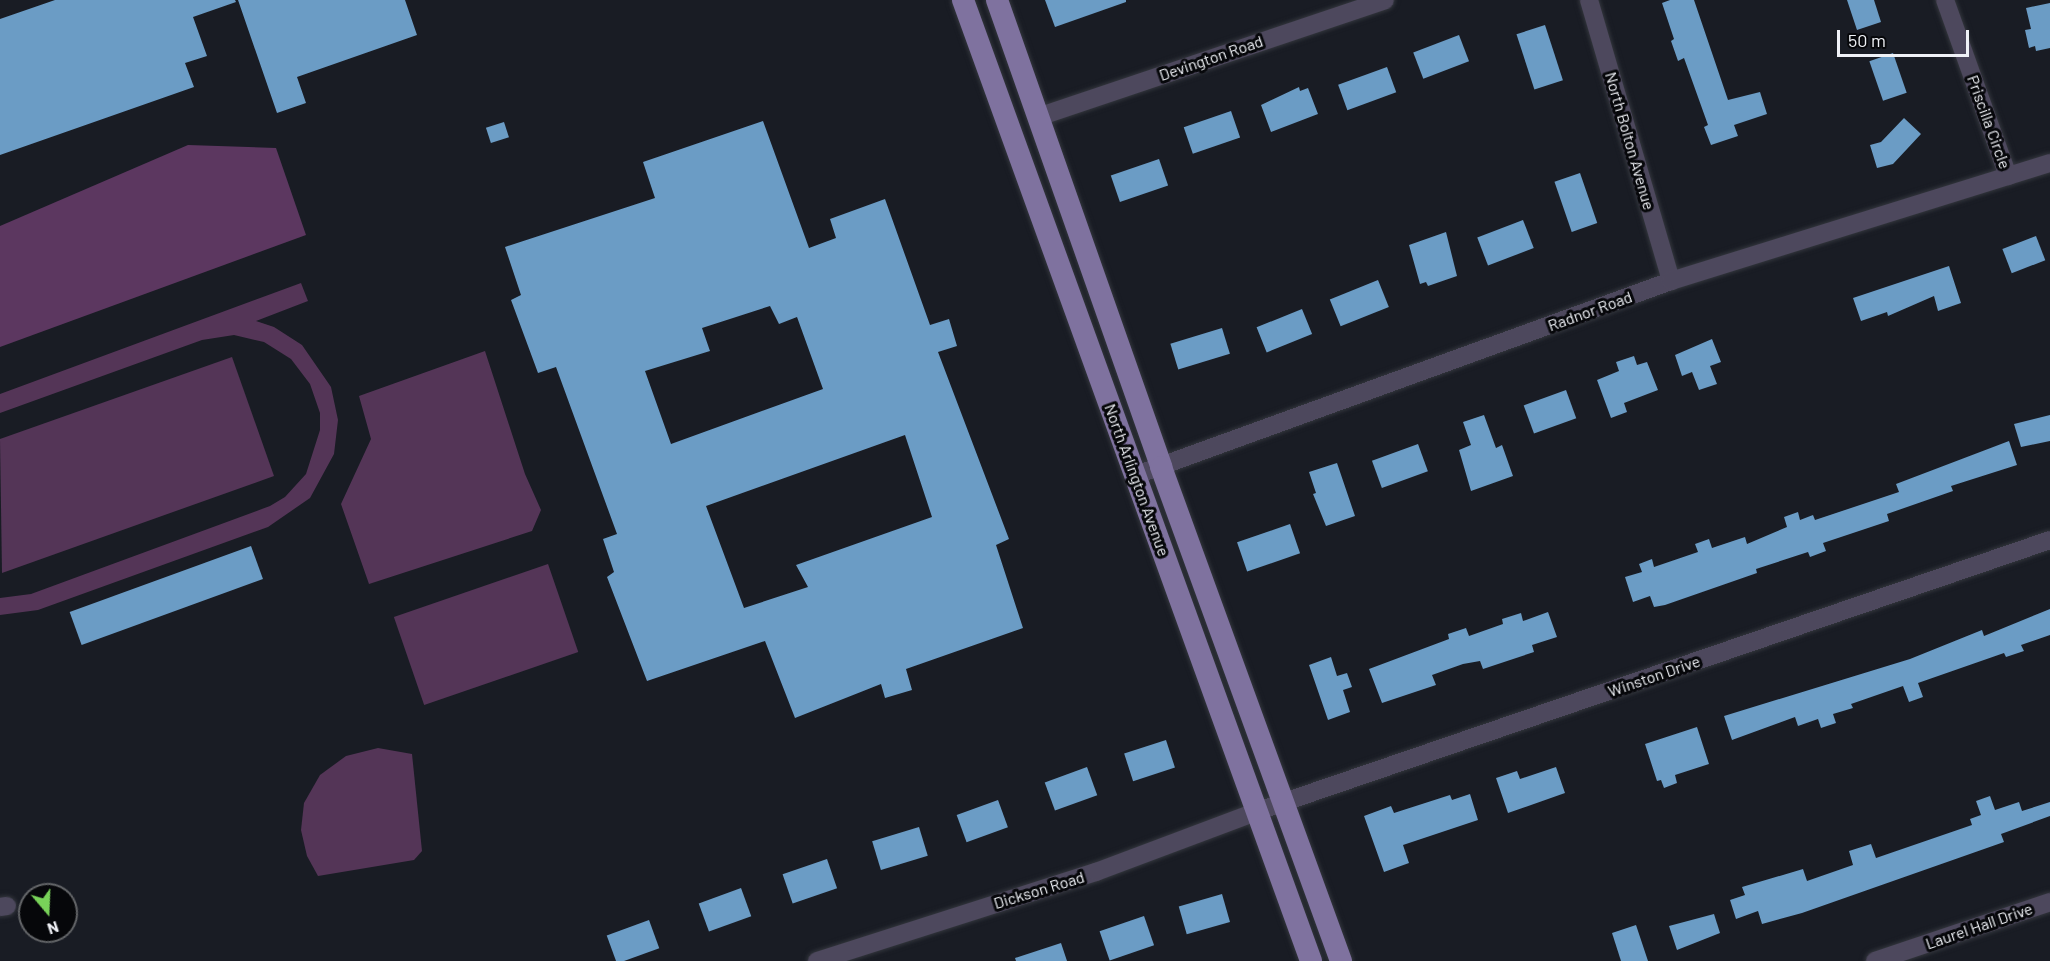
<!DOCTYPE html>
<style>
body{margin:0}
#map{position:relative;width:2050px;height:961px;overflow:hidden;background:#191c24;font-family:Barlow,sans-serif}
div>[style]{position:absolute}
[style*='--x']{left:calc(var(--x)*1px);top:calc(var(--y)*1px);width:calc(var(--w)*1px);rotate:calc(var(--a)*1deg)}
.green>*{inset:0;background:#543557;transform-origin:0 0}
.forest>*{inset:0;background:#5c3760}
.building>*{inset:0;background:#6b9cc5;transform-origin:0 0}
.roads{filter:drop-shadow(0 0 2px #33363d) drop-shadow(0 0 2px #33363d)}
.minor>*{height:18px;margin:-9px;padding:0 9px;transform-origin:9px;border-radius:9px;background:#4d485d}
.major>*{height:22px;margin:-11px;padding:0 11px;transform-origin:11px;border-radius:11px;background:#7f729f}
span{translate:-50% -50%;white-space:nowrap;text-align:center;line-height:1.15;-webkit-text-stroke:6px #06070a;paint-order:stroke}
.street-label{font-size:16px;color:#eff1f6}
.north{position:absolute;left:18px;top:883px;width:60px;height:60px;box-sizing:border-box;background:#06070a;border:2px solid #636568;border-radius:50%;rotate:161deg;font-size:16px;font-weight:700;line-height:24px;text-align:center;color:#eff1f6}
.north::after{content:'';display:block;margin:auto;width:21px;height:27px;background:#78d259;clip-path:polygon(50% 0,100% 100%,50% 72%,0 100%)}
.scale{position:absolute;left:1837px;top:30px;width:132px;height:27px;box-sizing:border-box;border:3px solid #eff1f6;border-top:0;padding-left:8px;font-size:18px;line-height:21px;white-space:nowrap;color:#eff1f6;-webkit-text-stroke:4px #06070a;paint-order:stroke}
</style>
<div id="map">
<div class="green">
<div style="clip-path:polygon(301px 283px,308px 301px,256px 321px,274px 327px,302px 345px,331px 387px,338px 420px,334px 454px,310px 498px,268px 527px,38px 610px,0 615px,0 598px,31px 594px,270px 506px,285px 497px,306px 474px,320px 430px,320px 413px,310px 384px,291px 359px,264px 342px,234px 335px,202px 340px,0 413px,0 394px)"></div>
<div style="clip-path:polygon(485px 351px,525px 474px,541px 510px,532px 531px,369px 584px,341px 504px,371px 439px,359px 396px)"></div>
<div style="clip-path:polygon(232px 357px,274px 476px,2px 573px,0 439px)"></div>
<div style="left:548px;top:564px;width:93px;height:163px;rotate:71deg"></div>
<div style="clip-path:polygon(378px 748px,412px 754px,422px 851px,414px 860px,318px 876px,307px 856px,301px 830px,304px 803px,320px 775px,346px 756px)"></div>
</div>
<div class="forest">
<div style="clip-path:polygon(188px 145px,276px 148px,306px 235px,0 347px,0 226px)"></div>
</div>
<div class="building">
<div style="clip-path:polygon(55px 0,235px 0,236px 2px,193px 17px,207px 56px,185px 63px,194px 87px,0 155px,0 19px)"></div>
<div style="clip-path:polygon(238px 0,405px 0,417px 35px,297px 77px,306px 103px,277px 113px)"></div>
<div style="clip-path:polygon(1045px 0,1126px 0,1126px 2px,1055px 27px)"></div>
<div style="clip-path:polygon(1670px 0,1694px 0,1728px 100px,1760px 92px,1767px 114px,1734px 125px,1738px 136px,1711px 145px,1704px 127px,1708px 125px,1684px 58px,1678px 61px,1671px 41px,1674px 39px,1662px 3px)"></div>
<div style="clip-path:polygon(1847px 0,1874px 0,1881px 22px,1857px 30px)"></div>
<div style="clip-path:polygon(2050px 3px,2050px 48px,2036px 51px,2035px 46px,2029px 48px,2025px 30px,2031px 29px,2026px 8px)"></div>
<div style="left:1545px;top:25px;width:58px;height:30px;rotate:72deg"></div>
<div style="left:1459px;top:35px;width:28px;height:49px;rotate:69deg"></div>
<div style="left:1893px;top:53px;width:42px;height:25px;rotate:71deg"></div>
<div style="left:1387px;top:67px;width:27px;height:52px;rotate:70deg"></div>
<div style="clip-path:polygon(1299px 87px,1300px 91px,1308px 88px,1318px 114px,1271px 132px,1261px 105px)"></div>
<div style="left:1231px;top:111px;width:28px;height:50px;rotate:71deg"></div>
<div style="clip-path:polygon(1904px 118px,1921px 134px,1893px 164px,1877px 168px,1870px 145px,1881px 142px)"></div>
<div style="clip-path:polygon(evenodd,763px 121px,809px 248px,836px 238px,830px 219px,885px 199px,930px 325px,949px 319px,957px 346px,938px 352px,1009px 539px,996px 545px,1023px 628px,906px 669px,912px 690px,885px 698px,881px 684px,795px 718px,765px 641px,647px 681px,607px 577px,614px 572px,603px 539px,617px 534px,556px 367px,538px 373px,511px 300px,521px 295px,505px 247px,655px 198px,643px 162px,763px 121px,770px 306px,779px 324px,797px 317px,823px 389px,671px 444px,645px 371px,710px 351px,702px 328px,770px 306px,763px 121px,905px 435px,932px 517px,796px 565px,808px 587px,744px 608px,706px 506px,905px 435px)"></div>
<div style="left:504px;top:122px;width:16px;height:19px;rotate:72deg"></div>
<div style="left:1159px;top:159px;width:28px;height:51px;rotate:71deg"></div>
<div style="left:1580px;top:173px;width:53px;height:27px;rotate:71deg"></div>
<div style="left:1523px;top:220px;width:30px;height:49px;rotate:69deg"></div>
<div style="clip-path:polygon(1446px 232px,1457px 276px,1428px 286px,1426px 282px,1420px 284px,1409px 245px)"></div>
<div style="left:2036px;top:236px;width:26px;height:36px;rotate:69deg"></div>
<div style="clip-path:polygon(1949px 266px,1961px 303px,1938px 311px,1934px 296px,1888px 316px,1887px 312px,1861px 321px,1853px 298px)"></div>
<div style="left:1378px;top:280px;width:29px;height:52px;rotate:68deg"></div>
<div style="left:1302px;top:309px;width:27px;height:49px;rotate:68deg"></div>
<div style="left:1222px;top:328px;width:27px;height:54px;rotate:73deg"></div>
<div style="clip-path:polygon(1712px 339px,1721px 362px,1710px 366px,1717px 384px,1699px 390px,1692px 372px,1682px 376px,1675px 355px)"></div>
<div style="clip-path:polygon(1634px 356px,1637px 365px,1647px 362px,1658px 390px,1624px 403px,1627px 412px,1611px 418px,1597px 380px,1619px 371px,1616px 362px)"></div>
<div style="left:1566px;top:390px;width:30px;height:45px;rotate:70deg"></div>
<div style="clip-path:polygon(1484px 415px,1496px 448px,1502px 445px,1513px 476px,1471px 491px,1459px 450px,1471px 445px,1463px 422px)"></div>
<div style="clip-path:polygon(2050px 415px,2050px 441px,2021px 447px,2014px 424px)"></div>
<div style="clip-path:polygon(2009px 441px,2017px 465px,1951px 486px,1953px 491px,1887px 514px,1889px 521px,1823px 543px,1826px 551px,1810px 557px,1808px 552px,1756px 569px,1757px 573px,1665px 605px,1654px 607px,1650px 596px,1633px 602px,1625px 577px,1642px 572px,1639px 564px,1652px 559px,1654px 567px,1698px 552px,1695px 544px,1709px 539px,1712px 548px,1745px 537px,1747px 544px,1787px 527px,1784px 517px,1798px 512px,1800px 520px,1813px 515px,1815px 520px,1899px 492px,1896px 484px)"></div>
<div style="left:1418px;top:444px;width:29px;height:49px;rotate:70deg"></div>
<div style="clip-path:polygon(1337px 463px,1355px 516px,1326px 526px,1313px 494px,1316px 493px,1309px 472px)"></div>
<div style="left:1290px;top:524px;width:31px;height:56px;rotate:71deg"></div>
<div style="left:251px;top:546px;width:35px;height:193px;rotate:70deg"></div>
<div style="clip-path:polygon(2050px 609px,2050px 635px,2021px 645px,2024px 651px,2006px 657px,2004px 653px,1918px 683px,1923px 697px,1909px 702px,1903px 686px,1851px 704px,1853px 708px,1833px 714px,1836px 723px,1821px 728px,1818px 719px,1798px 726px,1795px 717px,1732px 740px,1724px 716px,1910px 659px,1982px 630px,1984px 636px)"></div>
<div style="clip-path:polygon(1548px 612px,1557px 637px,1532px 645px,1534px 652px,1483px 669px,1480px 661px,1463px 664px,1432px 675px,1436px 685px,1382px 703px,1369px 669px,1449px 639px,1448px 634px,1466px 628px,1469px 636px,1503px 624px,1502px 619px,1521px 613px,1523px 621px)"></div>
<div style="clip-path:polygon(1331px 657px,1337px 676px,1347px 673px,1352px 687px,1343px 690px,1350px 712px,1328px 720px,1309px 665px)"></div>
<div style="clip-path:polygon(1697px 727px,1709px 764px,1675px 775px,1677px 783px,1664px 788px,1661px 780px,1657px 781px,1645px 744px)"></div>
<div style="left:1166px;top:740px;width:29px;height:44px;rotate:72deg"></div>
<div style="left:1087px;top:767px;width:30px;height:45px;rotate:70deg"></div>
<div style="clip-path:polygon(1556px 767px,1565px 793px,1508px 813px,1496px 778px,1517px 771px,1520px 779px)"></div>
<div style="clip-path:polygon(1470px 794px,1478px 820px,1403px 845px,1409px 863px,1384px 872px,1364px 816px,1391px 806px,1394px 813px,1450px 795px,1452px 800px)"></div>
<div style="clip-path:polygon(1990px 796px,1995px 810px,2019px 802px,2022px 811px,2050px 802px,2050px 816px,2001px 834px,2004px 842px,1802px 913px,1762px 924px,1758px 911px,1736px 919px,1730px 900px,1745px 895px,1742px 887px,1803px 869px,1807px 881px,1853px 865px,1849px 851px,1871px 844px,1876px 858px,1972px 825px,1970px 819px,1981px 815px,1976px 801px)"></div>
<div style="left:998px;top:800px;width:29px;height:44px;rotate:70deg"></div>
<div style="left:919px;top:827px;width:30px;height:49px;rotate:73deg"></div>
<div style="left:827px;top:859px;width:31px;height:47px;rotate:71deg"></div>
<div style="left:741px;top:888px;width:30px;height:45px;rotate:70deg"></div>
<div style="left:1222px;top:894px;width:29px;height:45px;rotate:74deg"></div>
<div style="clip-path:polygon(1714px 914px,1720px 933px,1677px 950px,1669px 926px)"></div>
<div style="left:1144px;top:916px;width:31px;height:47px;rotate:71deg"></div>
<div style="left:649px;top:920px;width:30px;height:45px;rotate:70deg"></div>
<div style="clip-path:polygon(1636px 925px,1648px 961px,1621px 961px,1612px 933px)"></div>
<div style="clip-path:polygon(1061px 943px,1067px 961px,1016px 961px,1015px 958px)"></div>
</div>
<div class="roads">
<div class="minor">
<div style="--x:1589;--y:0;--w:293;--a:73.7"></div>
<div style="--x:1945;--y:0;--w:187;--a:70.3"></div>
<div style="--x:1038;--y:117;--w:366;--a:-18.6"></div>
<div style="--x:1136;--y:475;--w:569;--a:-19.93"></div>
<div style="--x:1671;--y:281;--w:397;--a:-17.3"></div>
<div style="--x:0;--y:907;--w:7;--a:-8"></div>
<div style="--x:817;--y:961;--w:293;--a:-17.7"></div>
<div style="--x:1096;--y:872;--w:173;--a:-20.6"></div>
<div style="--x:1258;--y:811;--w:837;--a:-18.89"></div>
<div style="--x:1875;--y:961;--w:185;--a:-18.6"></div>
</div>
<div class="major">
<div style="--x:963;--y:0;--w:1022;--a:70.09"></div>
<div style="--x:997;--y:0;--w:495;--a:70.6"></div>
<div style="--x:1161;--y:467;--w:526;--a:69.98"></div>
</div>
</div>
<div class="street-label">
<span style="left:1211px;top:58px;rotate:-19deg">Devington Road</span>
<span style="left:1989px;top:122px;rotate:70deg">Priscilla Circle</span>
<span style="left:1630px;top:141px;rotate:74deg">North Bolton Avenue</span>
<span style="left:1590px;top:311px;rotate:-20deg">Radnor Road</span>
<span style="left:1137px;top:480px;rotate:70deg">North Arlington Avenue</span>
<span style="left:1654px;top:676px;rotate:-19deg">Winston Drive</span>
<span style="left:1039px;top:890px;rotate:-17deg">Dickson Road</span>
<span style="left:1979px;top:926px;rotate:-19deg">Laurel Hall Drive</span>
</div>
<div class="north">N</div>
<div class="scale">50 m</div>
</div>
